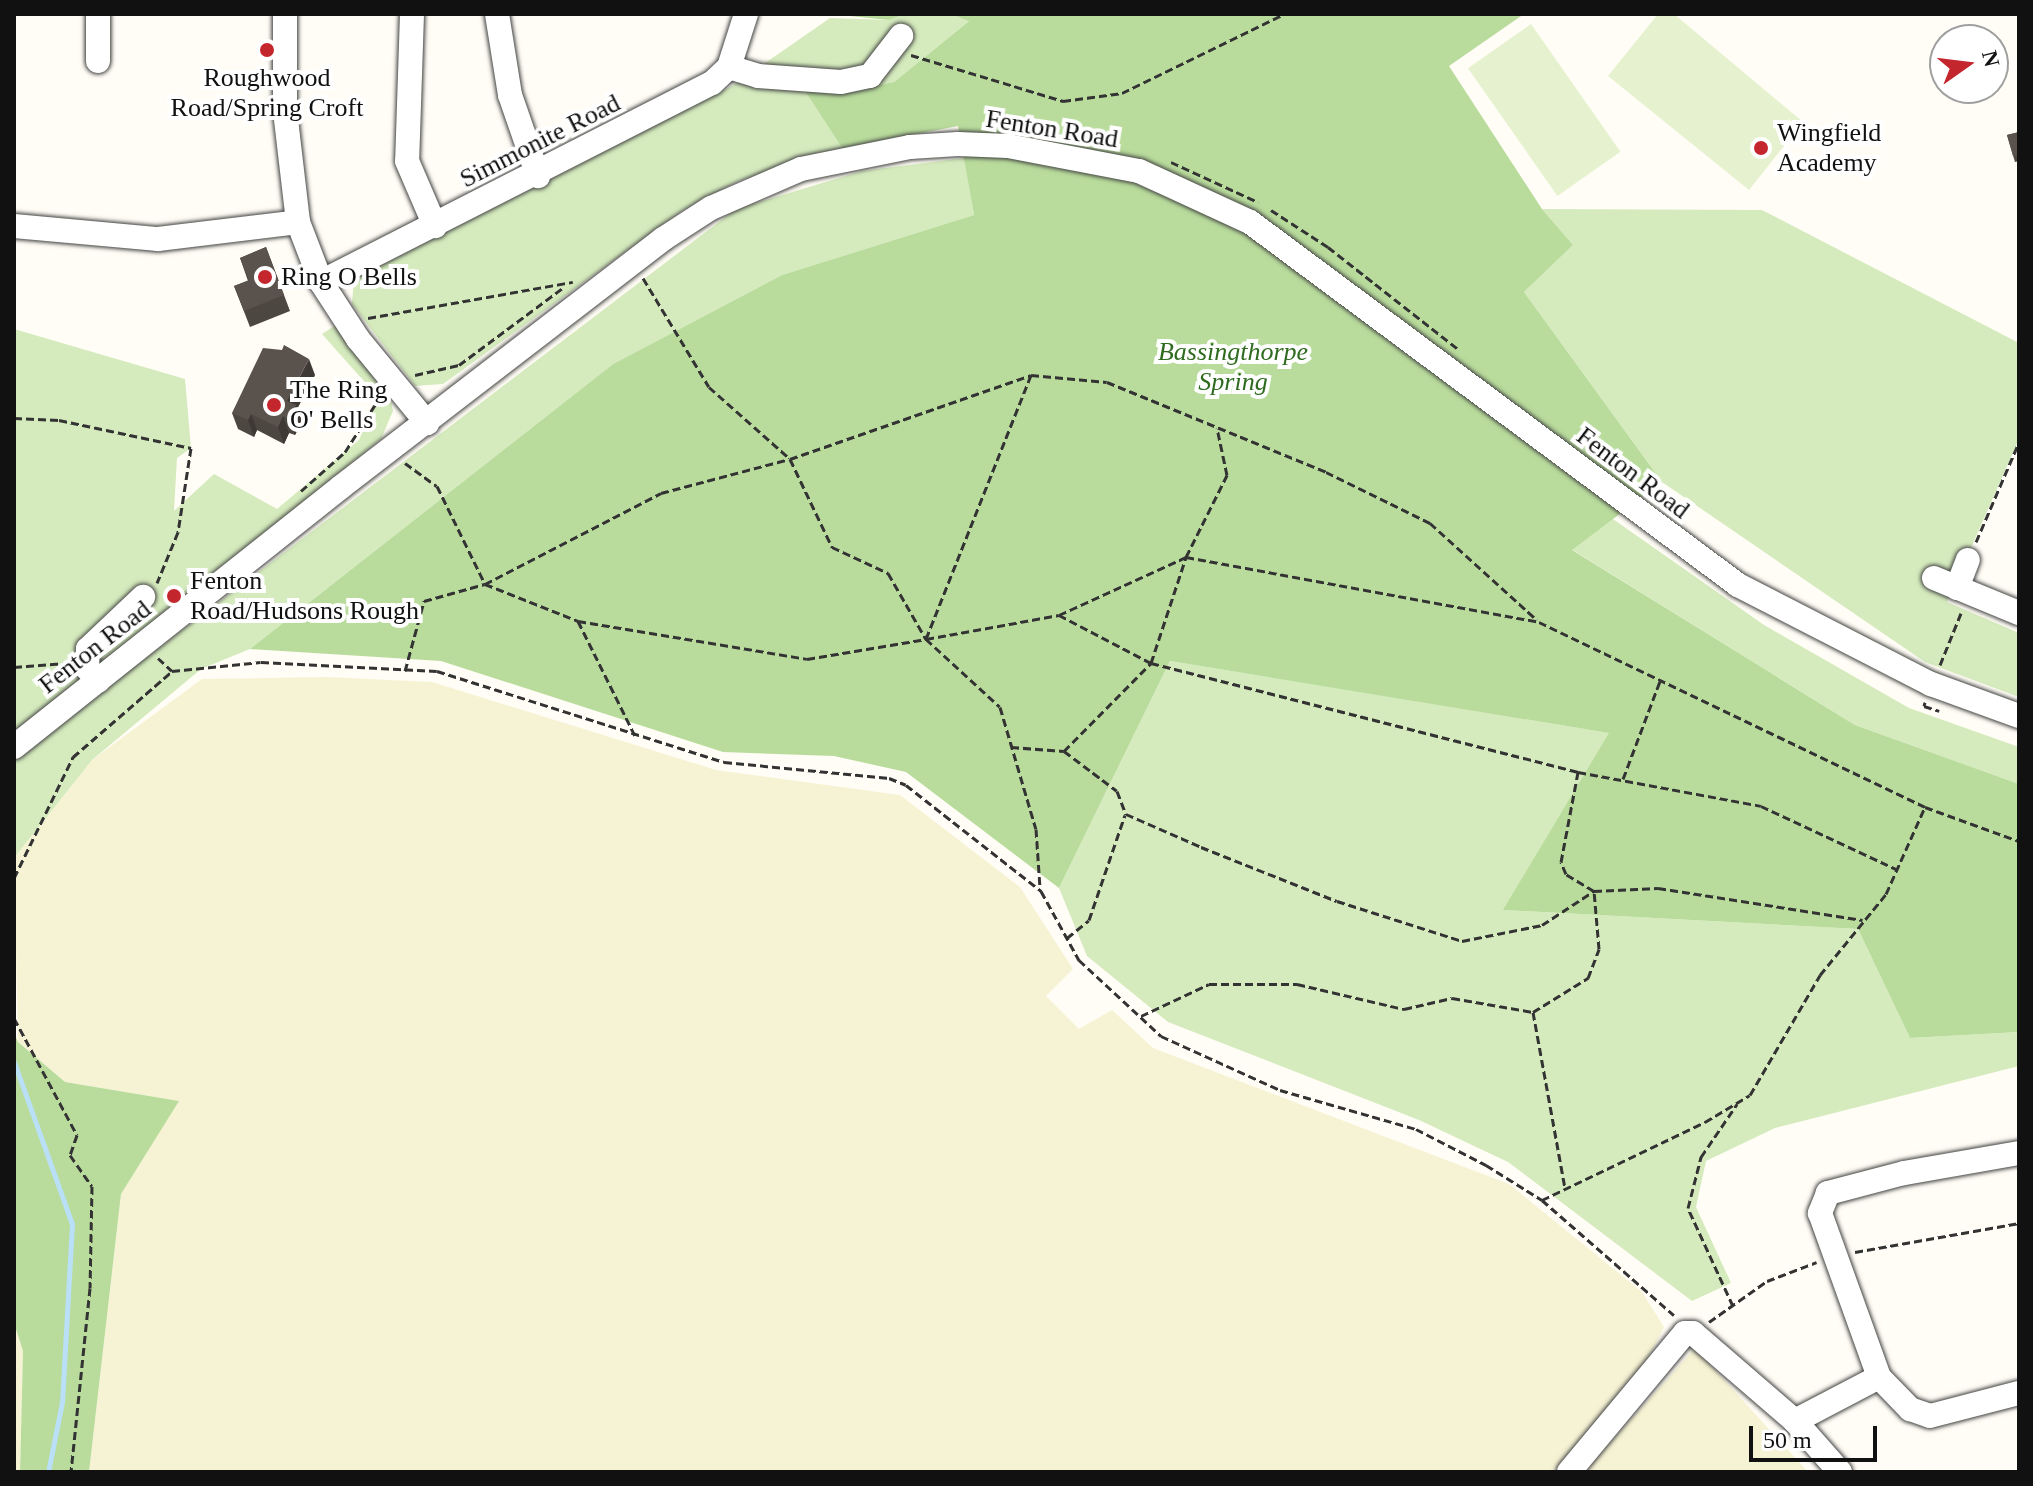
<!DOCTYPE html>
<style>
body{margin:0}
#map{position:relative;width:2033px;height:1486px;overflow:hidden;background:#fffdf5;font-family:"Times New Roman",serif}
div>[style]{position:absolute}
[style*='--x']{left:calc(var(--x)*1px);top:calc(var(--y)*1px);width:calc(var(--w)*1px);rotate:calc(var(--a)*1deg)}
.farmland>*{inset:0;background:#f6f3d4}
.green>*{inset:0;background:#d5ebbd}
.forest>*{inset:0;background:#b9dc9c}
.pitch>*{inset:0;background:#e6f2cf;transform-origin:0 0}
.stream>*{height:5px;margin:-2.5px;padding:0 2.5px;transform-origin:2.5px;border-radius:2.5px;background:#b9e0f7}
.path>*{height:3px;margin-top:-1.5px;transform-origin:0;background:repeating-linear-gradient(90deg,#333 0 8px,transparent 0 12px)}
.roads{filter:drop-shadow(0 0 2px #444) drop-shadow(0 0 2px #444)}
.minor>*{height:24px;margin:-12px;padding:0 12px;transform-origin:12px;border-radius:12px;background:#fff}
.wall>*{inset:0;background:#4d4742}
.shaded-wall>*{inset:0;background:#3f3936}
.building>*{inset:0;background:#5a524d}
.dots>*{width:22px;height:22px;translate:-50% -50%;box-sizing:border-box;border:4px solid #fff;border-radius:50%}
span{translate:-50% -50%;white-space:nowrap;text-align:center;line-height:1.15;-webkit-text-stroke:8px #fff;paint-order:stroke}
.poi-label{font-size:26px;color:#111}
.left{translate:0 -50%;text-align:left}
.street-label{font-size:26px;color:#111}
.park-label{font-size:26px;color:#2f6b1f;font-style:italic}
.frame{position:absolute;inset:0;border:16px solid #111;pointer-events:none}
.north{position:absolute;left:1929px;top:24px;width:80px;height:80px;box-sizing:border-box;background:#fff;border:2px solid #a0a0a0;border-radius:50%;rotate:76deg;font-size:22px;font-weight:700;line-height:32px;text-align:center;color:#111}
.north::after{content:'';display:block;margin:auto;width:28px;height:36px;background:#c4262e;clip-path:polygon(50% 0,100% 100%,50% 72%,0 100%)}
.scale{position:absolute;left:1749px;top:1426px;width:128px;height:36px;box-sizing:border-box;border:4px solid #111;border-top:0;padding-left:10px;font-size:24px;line-height:28px;white-space:nowrap;color:#111;-webkit-text-stroke:6px #fff;paint-order:stroke}
</style>
<div id="map">
<div class="farmland">
<div style="clip-path:polygon(327px 677px,432px 682px,716px 770px,900px 795px,1020px 887px,1073px 969px,1046px 996px,1079px 1029px,1112px 1010px,1153px 1048px,1509px 1184px,1642px 1292px,1664px 1327px,1643px 1369px,1553px 1472px,89px 1472px,121px 1194px,178px 1101px,65px 1082px,18px 1042px,14px 858px,92px 760px,202px 679px)"></div>
<div style="clip-path:polygon(14px 1323px,23px 1351px,20px 1472px,14px 1472px)"></div>
<div style="clip-path:polygon(1695px 1348px,1808px 1472px,1584px 1472px)"></div>
</div>
<div class="green">
<div style="clip-path:polygon(905px 14px,951px 14px,970px 20px,894px 82px,841px 93px,805px 91px,842px 148px,738px 181px,683px 210px,443px 384px,415px 386px,352px 304px,354px 278px,732px 86px,830px 18px,889px 20px)"></div>
<div style="clip-path:polygon(964px 158px,974px 215px,782px 275px,613px 364px,250px 649px,201px 669px,92px 760px,14px 858px,14px 758px,736px 209px,862px 171px)"></div>
<div style="clip-path:polygon(1542px 209px,1762px 210px,2019px 343px,2019px 439px,1947px 602px,2019px 633px,2019px 697px,1925px 662px,1662px 482px,1524px 292px,1573px 245px)"></div>
<div style="clip-path:polygon(336px 325px,390px 397px,393px 411px,381px 439px,14px 738px,14px 329px,185px 379px,191px 448px,177px 458px,174px 511px,214px 474px,277px 509px,359px 440px,378px 397px,322px 334px)"></div>
<div style="clip-path:polygon(1613px 519px,1764px 625px,1909px 708px,2019px 747px,2019px 784px,1855px 725px,1571px 549px)"></div>
<div style="clip-path:polygon(1170px 661px,1610px 733px,1504px 910px,1858px 929px,1910px 1038px,2019px 1032px,2019px 1066px,1775px 1128px,1706px 1161px,1696px 1207px,1731px 1283px,1692px 1301px,1508px 1162px,1419px 1120px,1168px 1022px,1087px 956px,1059px 888px)"></div>
</div>
<div class="forest">
<div style="clip-path:polygon(830px 14px,905px 14px,889px 20px)"></div>
<div style="clip-path:polygon(951px 14px,1524px 14px,1449px 66px,1542px 209px,1573px 245px,1524px 292px,1662px 482px,1572px 550px,1855px 725px,2019px 784px,2019px 1032px,1910px 1038px,1858px 929px,1503px 910px,1609px 733px,1170px 661px,1059px 888px,906px 772px,834px 756px,723px 752px,441px 661px,250px 649px,613px 364px,782px 275px,974px 215px,958px 126px,842px 148px,805px 91px,838px 93px,894px 82px,969px 21px)"></div>
<div style="clip-path:polygon(14px 1032px,18px 1042px,65px 1082px,179px 1101px,121px 1194px,89px 1472px,20px 1472px,23px 1351px,14px 1323px)"></div>
</div>
<div class="pitch">
<div style="clip-path:polygon(1658px 14px,1674px 14px,1803px 122px,1749px 190px,1608px 76px)"></div>
<div style="left:1531px;top:24px;width:156px;height:77px;rotate:55deg"></div>
</div>
<div class="stream">
<div style="--x:14;--y:1062;--w:172;--a:70.3"></div>
<div style="--x:72;--y:1224;--w:178;--a:93.2"></div>
<div style="--x:62;--y:1402;--w:71;--a:101.3"></div>
</div>
<div class="path">
<div style="--x:911;--y:55;--w:159;--a:16.8"></div>
<div style="--x:1063;--y:101;--w:60;--a:-7.7"></div>
<div style="--x:1122;--y:93;--w:180;--a:-26"></div>
<div style="--x:1090;--y:139;--w:25;--a:12"></div>
<div style="--x:1171;--y:162;--w:96;--a:24.7"></div>
<div style="--x:1271;--y:210;--w:68;--a:33"></div>
<div style="--x:1328;--y:247;--w:165;--a:38.1"></div>
<div style="--x:643;--y:278;--w:127;--a:58.8"></div>
<div style="--x:709;--y:387;--w:108;--a:41.6"></div>
<div style="--x:790;--y:459;--w:98;--a:64.5"></div>
<div style="--x:832;--y:547;--w:62;--a:24.9"></div>
<div style="--x:888;--y:573;--w:76;--a:60.1"></div>
<div style="--x:368;--y:318;--w:208;--a:-10"></div>
<div style="--x:415;--y:375;--w:45;--a:-12.8"></div>
<div style="--x:459;--y:365;--w:131;--a:-36.6"></div>
<div style="--x:1031;--y:375;--w:284;--a:111.7"></div>
<div style="--x:926;--y:639;--w:135;--a:-10.2"></div>
<div style="--x:1059;--y:615;--w:140;--a:-24.5"></div>
<div style="--x:1186;--y:557;--w:359;--a:10.4"></div>
<div style="--x:1539;--y:622;--w:428;--a:25.6"></div>
<div style="--x:1925;--y:807;--w:100;--a:19.9"></div>
<div style="--x:14;--y:418;--w:45;--a:2.5"></div>
<div style="--x:59;--y:420;--w:135;--a:12"></div>
<div style="--x:191;--y:448;--w:85;--a:98.8"></div>
<div style="--x:178;--y:532;--w:55;--a:112.4"></div>
<div style="--x:405;--y:463;--w:39;--a:36"></div>
<div style="--x:437;--y:486;--w:109;--a:63.9"></div>
<div style="--x:485;--y:584;--w:100;--a:21.7"></div>
<div style="--x:578;--y:621;--w:232;--a:9.4"></div>
<div style="--x:807;--y:659;--w:121;--a:-9.5"></div>
<div style="--x:926;--y:639;--w:100;--a:42.6"></div>
<div style="--x:1000;--y:707;--w:127;--a:73.6"></div>
<div style="--x:1036;--y:829;--w:59;--a:86.1"></div>
<div style="--x:301;--y:491;--w:59;--a:-41.6"></div>
<div style="--x:345;--y:452;--w:65;--a:-57.5"></div>
<div style="--x:1976;--y:542;--w:109;--a:-66.7"></div>
<div style="--x:1059;--y:615;--w:104;--a:27.6"></div>
<div style="--x:1151;--y:663;--w:441;--a:14.3"></div>
<div style="--x:1578;--y:772;--w:186;--a:10.5"></div>
<div style="--x:1761;--y:806;--w:151;--a:25"></div>
<div style="--x:578;--y:621;--w:128;--a:63.6"></div>
<div style="--x:158;--y:658;--w:19;--a:43"></div>
<div style="--x:172;--y:671;--w:89;--a:-5.8"></div>
<div style="--x:261;--y:662;--w:176;--a:2.9"></div>
<div style="--x:437;--y:671;--w:301;--a:17.6"></div>
<div style="--x:724;--y:762;--w:166;--a:5.5"></div>
<div style="--x:889;--y:778;--w:18;--a:22"></div>
<div style="--x:906;--y:785;--w:172;--a:38.1"></div>
<div style="--x:1041;--y:891;--w:79;--a:61.2"></div>
<div style="--x:1079;--y:960;--w:112;--a:42.8"></div>
<div style="--x:1161;--y:1036;--w:131;--a:24.4"></div>
<div style="--x:1280;--y:1090;--w:141;--a:16"></div>
<div style="--x:1416;--y:1129;--w:79;--a:27.2"></div>
<div style="--x:1486;--y:1165;--w:66;--a:32"></div>
<div style="--x:1542;--y:1200;--w:175;--a:41.1"></div>
<div style="--x:1940;--y:665;--w:56;--a:-68"></div>
<div style="--x:14;--y:667;--w:52;--a:-4.4"></div>
<div style="--x:405;--y:671;--w:73;--a:-74.8"></div>
<div style="--x:424;--y:601;--w:63;--a:-15.6"></div>
<div style="--x:485;--y:584;--w:198;--a:-27.3"></div>
<div style="--x:661;--y:493;--w:133;--a:-14.8"></div>
<div style="--x:790;--y:459;--w:255;--a:-19.2"></div>
<div style="--x:1031;--y:375;--w:76;--a:5.3"></div>
<div style="--x:1107;--y:382;--w:237;--a:22.3"></div>
<div style="--x:1326;--y:472;--w:116;--a:26.1"></div>
<div style="--x:1430;--y:523;--w:144;--a:42.2"></div>
<div style="--x:1925;--y:702;--w:4;--a:104"></div>
<div style="--x:1924;--y:706;--w:16;--a:18"></div>
<div style="--x:1011;--y:747;--w:53;--a:4.3"></div>
<div style="--x:1064;--y:751;--w:66;--a:37"></div>
<div style="--x:1117;--y:791;--w:25;--a:69"></div>
<div style="--x:1126;--y:814;--w:82;--a:23.7"></div>
<div style="--x:1201;--y:847;--w:146;--a:21.7"></div>
<div style="--x:1337;--y:901;--w:131;--a:17.7"></div>
<div style="--x:1462;--y:941;--w:82;--a:-11.3"></div>
<div style="--x:1542;--y:925;--w:62;--a:-33.2"></div>
<div style="--x:1594;--y:891;--w:64;--a:-2.7"></div>
<div style="--x:1658;--y:888;--w:207;--a:8.9"></div>
<div style="--x:1064;--y:751;--w:124;--a:-45.3"></div>
<div style="--x:1151;--y:663;--w:112;--a:-71.7"></div>
<div style="--x:1186;--y:557;--w:92;--a:-63.4"></div>
<div style="--x:1227;--y:475;--w:48;--a:-102"></div>
<div style="--x:1623;--y:779;--w:105;--a:-69.3"></div>
<div style="--x:14;--y:878;--w:135;--a:-64"></div>
<div style="--x:73;--y:757;--w:130;--a:-40.9"></div>
<div style="--x:1067;--y:938;--w:28;--a:-39"></div>
<div style="--x:1089;--y:920;--w:111;--a:-71.1"></div>
<div style="--x:1533;--y:1012;--w:179;--a:79.7"></div>
<div style="--x:1141;--y:1016;--w:75;--a:-25.2"></div>
<div style="--x:1209;--y:984;--w:88;--a:0"></div>
<div style="--x:1297;--y:984;--w:110;--a:13.2"></div>
<div style="--x:1404;--y:1009;--w:49;--a:-12.9"></div>
<div style="--x:1452;--y:998;--w:82;--a:9.8"></div>
<div style="--x:1533;--y:1012;--w:65;--a:-31.7"></div>
<div style="--x:1588;--y:978;--w:31;--a:-69"></div>
<div style="--x:1599;--y:949;--w:58;--a:-94.9"></div>
<div style="--x:1594;--y:891;--w:33;--a:-149"></div>
<div style="--x:1566;--y:874;--w:13;--a:-113"></div>
<div style="--x:1561;--y:862;--w:92;--a:-79.3"></div>
<div style="--x:14;--y:1018;--w:133;--a:61.7"></div>
<div style="--x:77;--y:1135;--w:21;--a:109"></div>
<div style="--x:70;--y:1155;--w:38;--a:55"></div>
<div style="--x:92;--y:1186;--w:102;--a:91.1"></div>
<div style="--x:90;--y:1288;--w:185;--a:95.9"></div>
<div style="--x:1542;--y:1200;--w:181;--a:-25.6"></div>
<div style="--x:1705;--y:1122;--w:52;--a:-31"></div>
<div style="--x:1750;--y:1095;--w:139;--a:-59.7"></div>
<div style="--x:1820;--y:975;--w:104;--a:-50.8"></div>
<div style="--x:1886;--y:894;--w:95;--a:-65.9"></div>
<div style="--x:1855;--y:1252;--w:167;--a:-10"></div>
<div style="--x:1733;--y:1306;--w:108;--a:-114.7"></div>
<div style="--x:1688;--y:1208;--w:53;--a:-75.7"></div>
<div style="--x:1701;--y:1157;--w:64;--a:-55.8"></div>
<div style="--x:1709;--y:1322;--w:71;--a:-35.3"></div>
<div style="--x:1767;--y:1281;--w:53;--a:-20.8"></div>
</div>
<div class="roads">
<div class="minor">
<div style="--x:98;--y:14;--w:47;--a:90"></div>
<div style="--x:285;--y:14;--w:97;--a:90"></div>
<div style="--x:285;--y:111;--w:112;--a:83.3"></div>
<div style="--x:298;--y:222;--w:64;--a:69"></div>
<div style="--x:321;--y:282;--w:68;--a:57"></div>
<div style="--x:358;--y:339;--w:109;--a:50.6"></div>
<div style="--x:412;--y:14;--w:147;--a:91.9"></div>
<div style="--x:407;--y:161;--w:71;--a:66.7"></div>
<div style="--x:497;--y:14;--w:82;--a:80.9"></div>
<div style="--x:510;--y:95;--w:86;--a:70.9"></div>
<div style="--x:729;--y:67;--w:30;--a:17"></div>
<div style="--x:758;--y:76;--w:83;--a:4.1"></div>
<div style="--x:841;--y:82;--w:30;--a:-12"></div>
<div style="--x:870;--y:76;--w:51;--a:-52.2"></div>
<div style="--x:14;--y:226;--w:145;--a:5.2"></div>
<div style="--x:158;--y:239;--w:141;--a:-6.9"></div>
<div style="--x:321;--y:282;--w:439;--a:-27"></div>
<div style="--x:712;--y:83;--w:23;--a:-43"></div>
<div style="--x:729;--y:67;--w:56;--a:-72.2"></div>
<div style="--x:1934;--y:578;--w:92;--a:22.4"></div>
<div style="--x:1957;--y:588;--w:30;--a:-69"></div>
<div style="--x:98;--y:681;--w:17;--a:-130"></div>
<div style="--x:87;--y:668;--w:19;--a:-87"></div>
<div style="--x:88;--y:649;--w:76;--a:-43.4"></div>
<div style="--x:14;--y:747;--w:418;--a:-38.5"></div>
<div style="--x:341;--y:487;--w:406;--a:-37.6"></div>
<div style="--x:663;--y:239;--w:57;--a:-32.9"></div>
<div style="--x:711;--y:208;--w:98;--a:-23.4"></div>
<div style="--x:801;--y:169;--w:111;--a:-11.4"></div>
<div style="--x:910;--y:147;--w:48;--a:-3.6"></div>
<div style="--x:958;--y:144;--w:50;--a:2.3"></div>
<div style="--x:1008;--y:146;--w:133;--a:10.8"></div>
<div style="--x:1139;--y:171;--w:122;--a:24.7"></div>
<div style="--x:1250;--y:222;--w:608;--a:36.64"></div>
<div style="--x:1738;--y:585;--w:217;--a:27.2"></div>
<div style="--x:1931;--y:684;--w:94;--a:20"></div>
<div style="--x:2019;--y:1153;--w:117;--a:170.1"></div>
<div style="--x:1904;--y:1173;--w:79;--a:165.3"></div>
<div style="--x:1828;--y:1193;--w:22;--a:112"></div>
<div style="--x:1820;--y:1213;--w:174;--a:70.2"></div>
<div style="--x:1879;--y:1377;--w:45;--a:45.9"></div>
<div style="--x:1910;--y:1409;--w:21;--a:19"></div>
<div style="--x:1930;--y:1416;--w:92;--a:-14.5"></div>
<div style="--x:1795;--y:1421;--w:95;--a:-27.6"></div>
<div style="--x:1569;--y:1472;--w:181;--a:-50.2"></div>
<div style="--x:1685;--y:1333;--w:8;--a:0"></div>
<div style="--x:1693;--y:1333;--w:135;--a:40.8"></div>
<div style="--x:1795;--y:1421;--w:68;--a:48.6"></div>
</div>
</div>
<div class="wall">
<div style="clip-path:polygon(2019px 132px,2019px 161px,2015px 162px,2007px 135px)"></div>
<div style="clip-path:polygon(266px 247px,290px 311px,250px 327px,234px 286px,248px 281px,240px 258px)"></div>
<div style="clip-path:polygon(315px 375px,297px 409px,302px 421px,295px 435px,289px 433px,284px 444px,257px 430px,254px 437px,238px 429px,232px 413px)"></div>
</div>
<div class="shaded-wall">
<div style="clip-path:polygon(309px 359px,315px 375px,297px 409px,302px 421px,295px 435px,289px 419px,287px 401px)"></div>
<div style="clip-path:polygon(251px 414px,257px 430px,254px 437px,248px 420px)"></div>
<div style="clip-path:polygon(283px 416px,289px 433px,284px 444px,278px 427px)"></div>
</div>
<div class="building">
<div style="clip-path:polygon(2019px 132px,2019px 155px,2013px 156px,2007px 135px)"></div>
<div style="clip-path:polygon(266px 247px,284px 295px,244px 311px,234px 286px,249px 280px,240px 258px)"></div>
<div style="clip-path:polygon(284px 345px,309px 359px,287px 401px,296px 405px,289px 419px,283px 416px,278px 427px,251px 414px,248px 420px,232px 413px,263px 348px,282px 350px)"></div>
</div>
<div class="dots">
<div style="left:267px;top:50px;background:#c4262e"></div>
<div style="left:1761px;top:148px;background:#c4262e"></div>
<div style="left:265px;top:277px;background:#c4262e"></div>
<div style="left:274px;top:405px;background:#c4262e"></div>
<div style="left:174px;top:596px;background:#c4262e"></div>
</div>
<div class="poi-label">
<span style="left:267px;top:93px">Roughwood<br>Road/Spring Croft</span>
<span class="left" style="left:1777px;top:148px">Wingfield<br>Academy</span>
<span class="left" style="left:281px;top:277px">Ring O Bells</span>
<span class="left" style="left:290px;top:405px">The Ring<br>O' Bells</span>
<span class="left" style="left:190px;top:596px">Fenton<br>Road/Hudsons Rough</span>
</div>
<div class="street-label">
<span style="left:1052px;top:129px;rotate:9deg">Fenton Road</span>
<span style="left:540px;top:141px;rotate:-27deg">Simmonite Road</span>
<span style="left:1633px;top:473px;rotate:37deg">Fenton Road</span>
<span style="left:95px;top:647px;rotate:-38deg">Fenton Road</span>
</div>
<div class="park-label">
<span style="left:1233px;top:367px">Bassingthorpe<br>Spring</span>
</div>
<div class="frame"></div>
<div class="north">N</div>
<div class="scale">50 m</div>
</div>
